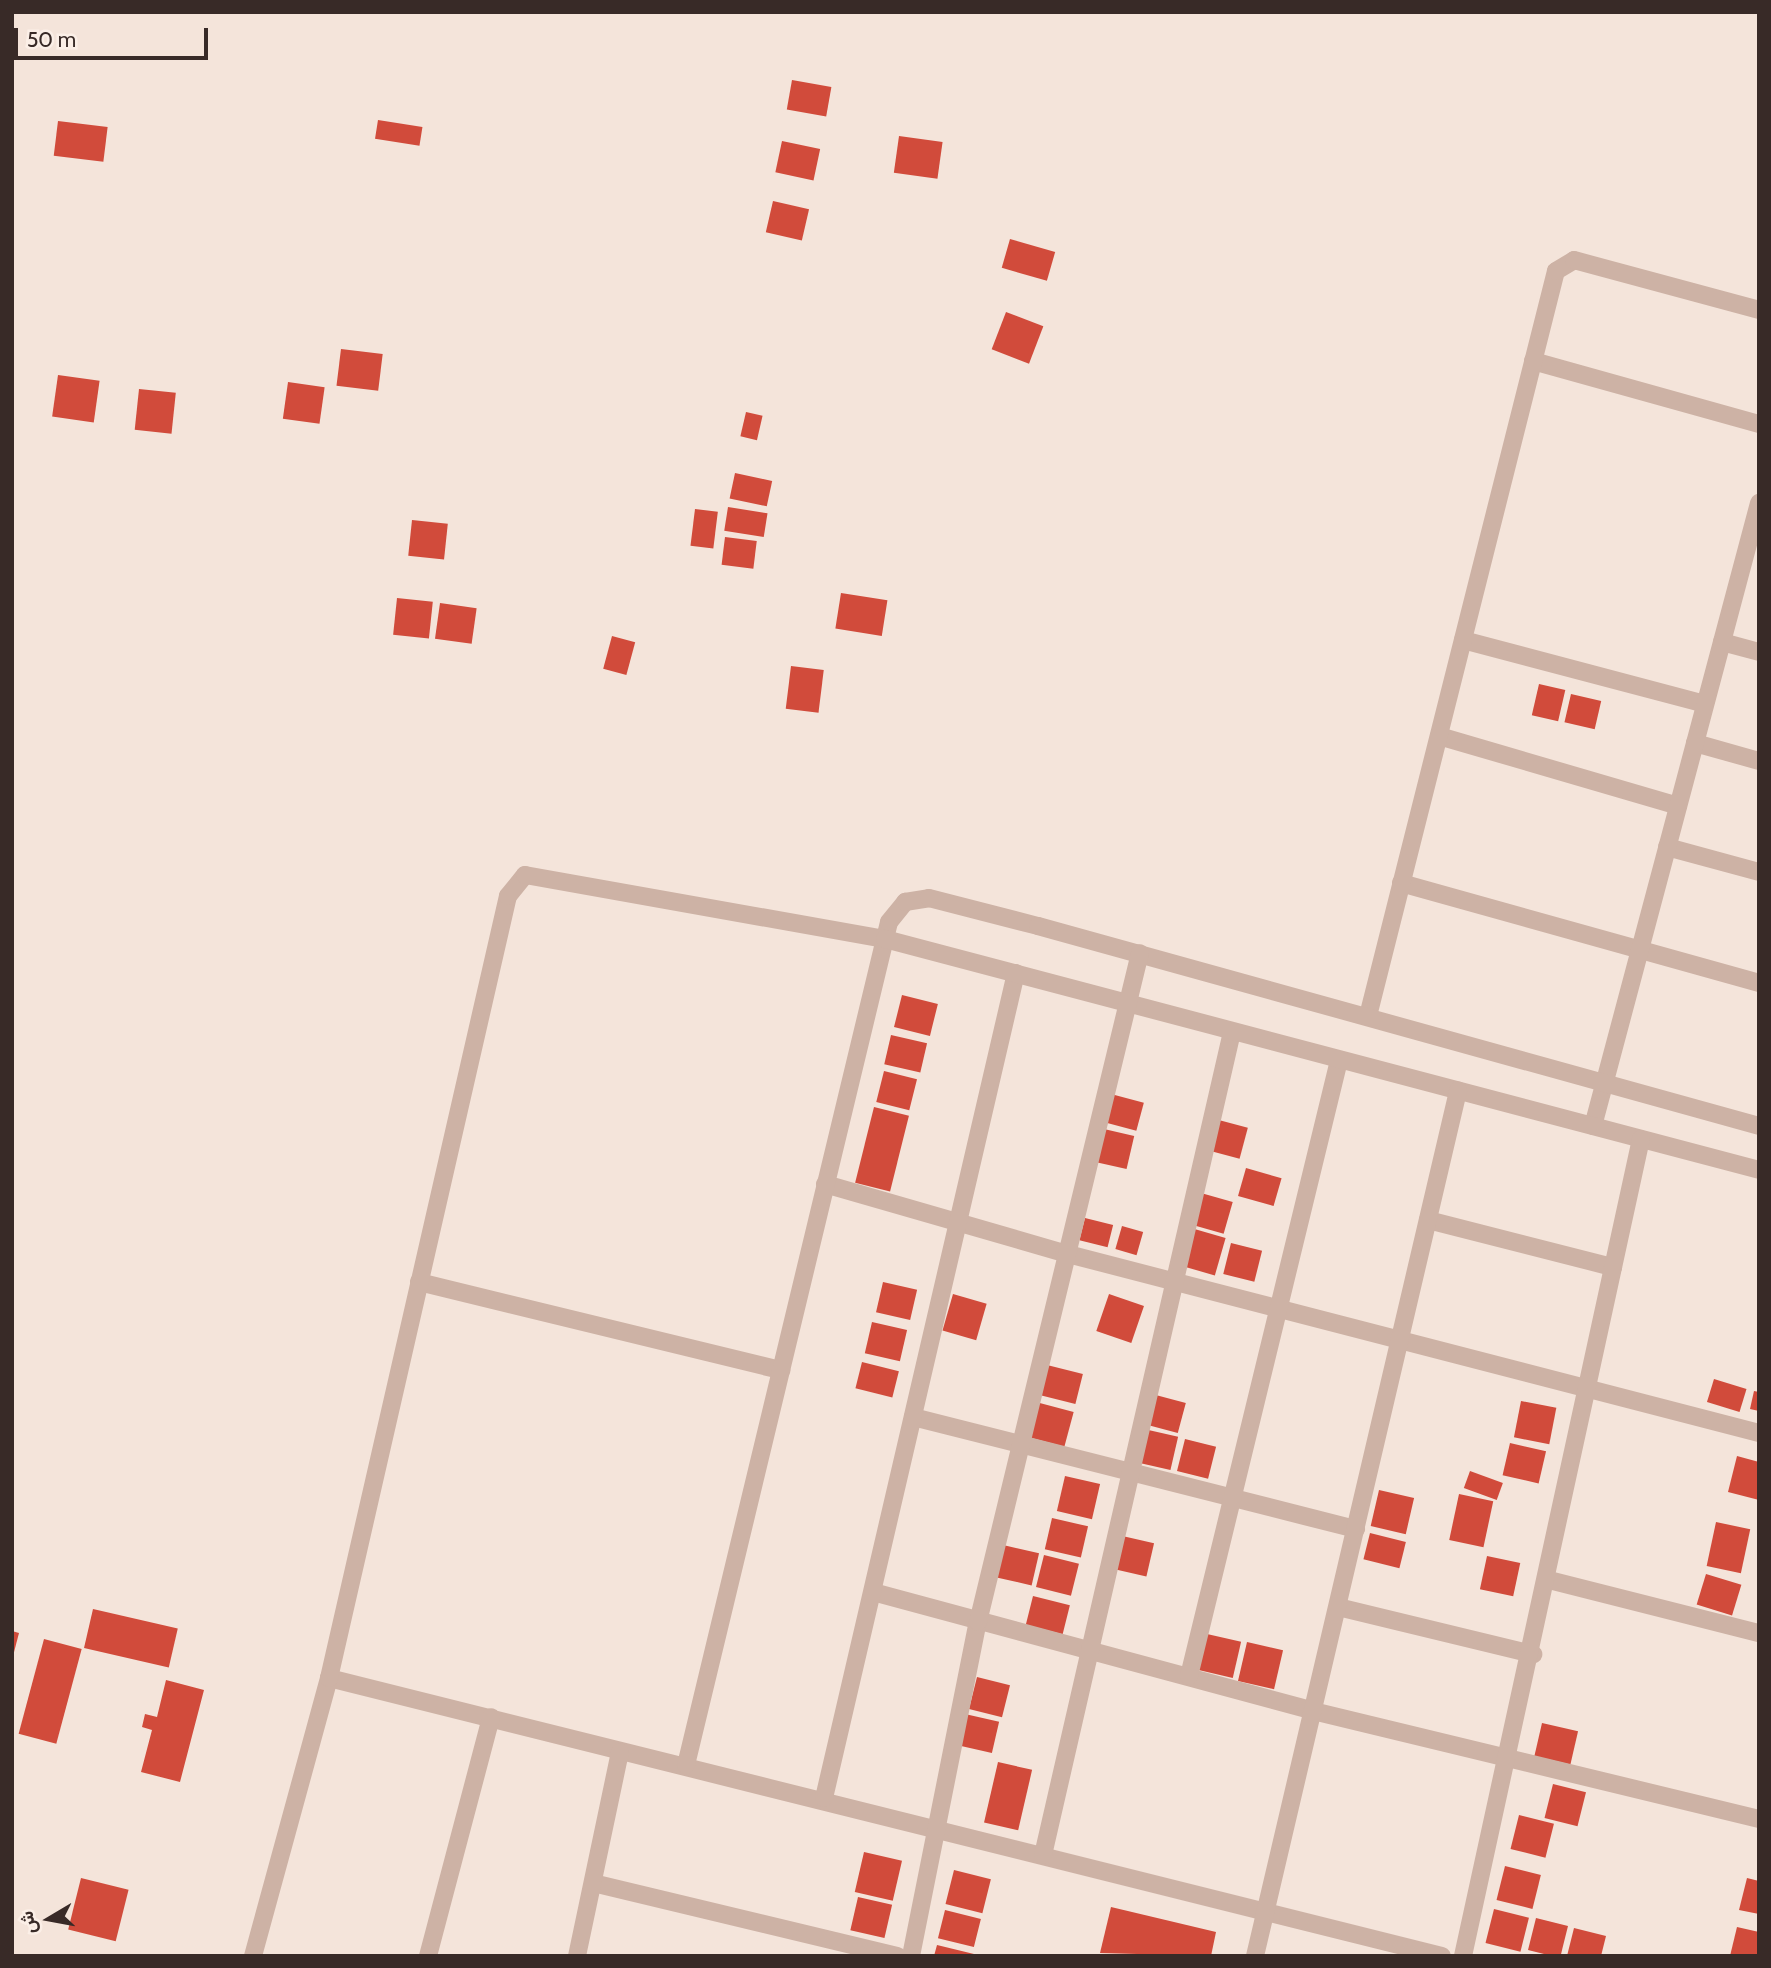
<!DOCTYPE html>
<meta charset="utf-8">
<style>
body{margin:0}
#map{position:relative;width:1771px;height:1968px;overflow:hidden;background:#f4e4da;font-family:Cabin,Vazirmatn,sans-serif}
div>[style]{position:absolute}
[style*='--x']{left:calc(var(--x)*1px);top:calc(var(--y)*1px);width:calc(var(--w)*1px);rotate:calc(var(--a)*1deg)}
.building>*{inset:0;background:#d14b3b;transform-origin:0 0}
.minor>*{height:18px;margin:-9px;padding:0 9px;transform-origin:9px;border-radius:9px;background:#cdb2a5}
span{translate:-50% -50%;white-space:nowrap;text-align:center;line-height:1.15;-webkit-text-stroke:5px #fbefe7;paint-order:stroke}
.frame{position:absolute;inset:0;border:14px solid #382a27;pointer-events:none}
.north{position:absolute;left:14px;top:1884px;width:70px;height:70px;-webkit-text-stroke:5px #fbefe7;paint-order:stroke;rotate:260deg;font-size:19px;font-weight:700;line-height:28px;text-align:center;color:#382a27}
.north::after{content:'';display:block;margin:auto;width:24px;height:32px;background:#382a27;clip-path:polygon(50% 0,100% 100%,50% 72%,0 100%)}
.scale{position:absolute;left:14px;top:28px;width:194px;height:32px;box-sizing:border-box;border:4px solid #382a27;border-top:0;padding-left:9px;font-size:21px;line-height:24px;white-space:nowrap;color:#382a27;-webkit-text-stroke:5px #fbefe7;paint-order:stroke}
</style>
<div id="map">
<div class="building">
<div style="left:792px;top:80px;width:40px;height:30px;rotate:10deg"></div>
<div style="left:378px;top:120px;width:45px;height:19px;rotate:9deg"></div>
<div style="left:58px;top:121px;width:50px;height:35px;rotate:7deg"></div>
<div style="left:899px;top:136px;width:44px;height:37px;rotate:8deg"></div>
<div style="left:782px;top:141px;width:39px;height:32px;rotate:12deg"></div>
<div style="left:773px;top:201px;width:37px;height:32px;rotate:13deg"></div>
<div style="left:1010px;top:239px;width:47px;height:30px;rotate:16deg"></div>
<div style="left:1006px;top:312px;width:40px;height:40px;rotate:21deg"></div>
<div style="left:341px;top:349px;width:42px;height:37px;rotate:7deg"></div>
<div style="left:58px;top:375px;width:42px;height:42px;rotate:8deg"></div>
<div style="left:288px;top:382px;width:37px;height:37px;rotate:8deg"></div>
<div style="left:139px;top:389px;width:37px;height:41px;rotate:6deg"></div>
<div style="left:746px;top:412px;width:17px;height:25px;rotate:13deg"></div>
<div style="left:735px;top:473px;width:38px;height:26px;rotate:12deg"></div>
<div style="left:728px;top:507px;width:40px;height:24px;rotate:9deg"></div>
<div style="left:695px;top:509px;width:23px;height:37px;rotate:7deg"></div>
<div style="left:412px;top:520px;width:36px;height:36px;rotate:6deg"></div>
<div style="left:725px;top:537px;width:32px;height:28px;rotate:7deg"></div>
<div style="left:841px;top:593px;width:47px;height:36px;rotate:9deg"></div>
<div style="left:397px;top:598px;width:36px;height:37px;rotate:6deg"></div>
<div style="left:440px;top:603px;width:37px;height:36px;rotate:8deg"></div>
<div style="left:612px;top:636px;width:24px;height:34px;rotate:15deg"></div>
<div style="left:791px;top:666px;width:33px;height:43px;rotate:7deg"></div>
<div style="left:1539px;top:684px;width:27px;height:32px;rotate:13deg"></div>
<div style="left:1571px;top:694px;width:31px;height:29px;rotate:13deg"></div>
<div style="left:902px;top:995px;width:37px;height:33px;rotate:14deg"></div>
<div style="left:891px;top:1035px;width:37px;height:30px;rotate:13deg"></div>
<div style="left:884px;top:1071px;width:34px;height:32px;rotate:14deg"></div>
<div style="left:1111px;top:1094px;width:34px;height:29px;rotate:15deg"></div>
<div style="left:874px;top:1107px;width:36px;height:78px;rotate:14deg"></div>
<div style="left:1215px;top:1119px;width:34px;height:32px;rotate:15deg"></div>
<div style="left:1104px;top:1129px;width:31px;height:34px;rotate:13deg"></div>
<div style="left:1246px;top:1168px;width:37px;height:29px;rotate:16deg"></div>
<div style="left:1201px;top:1193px;width:33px;height:33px;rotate:16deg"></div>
<div style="left:1085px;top:1218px;width:29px;height:23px;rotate:14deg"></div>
<div style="left:1122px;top:1226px;width:22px;height:24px;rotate:16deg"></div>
<div style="left:1191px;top:1228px;width:36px;height:39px;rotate:16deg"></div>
<div style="left:1231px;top:1243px;width:32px;height:32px;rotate:14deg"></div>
<div style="left:883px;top:1282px;width:35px;height:31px;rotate:13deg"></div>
<div style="left:953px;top:1294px;width:35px;height:38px;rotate:16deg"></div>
<div style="left:1109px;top:1294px;width:37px;height:39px;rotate:19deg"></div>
<div style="left:872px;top:1322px;width:36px;height:32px;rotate:13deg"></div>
<div style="left:862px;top:1362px;width:38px;height:27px;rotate:14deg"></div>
<div style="left:1047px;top:1365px;width:37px;height:31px;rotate:14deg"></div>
<div style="left:1714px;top:1379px;width:34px;height:24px;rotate:17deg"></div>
<div style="clip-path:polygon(1754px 1391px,1759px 1392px,1759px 1411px,1750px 1409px)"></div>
<div style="left:1152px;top:1394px;width:35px;height:31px;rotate:15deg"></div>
<div style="left:1521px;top:1401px;width:36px;height:37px;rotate:11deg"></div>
<div style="left:1036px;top:1402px;width:39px;height:36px;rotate:15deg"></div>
<div style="left:1144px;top:1429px;width:35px;height:34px;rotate:13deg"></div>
<div style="left:1185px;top:1439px;width:32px;height:33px;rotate:14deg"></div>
<div style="left:1510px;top:1443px;width:37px;height:33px;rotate:13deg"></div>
<div style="clip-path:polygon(1737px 1456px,1759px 1462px,1759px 1500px,1728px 1492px)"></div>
<div style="left:1470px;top:1471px;width:35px;height:18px;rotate:20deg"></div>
<div style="left:1065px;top:1476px;width:36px;height:36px;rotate:13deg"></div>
<div style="left:1379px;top:1490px;width:36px;height:37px;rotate:13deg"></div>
<div style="left:1459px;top:1494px;width:35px;height:47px;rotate:12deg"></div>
<div style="left:1052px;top:1518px;width:37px;height:32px;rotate:13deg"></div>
<div style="left:1716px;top:1522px;width:35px;height:45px;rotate:12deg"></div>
<div style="left:1370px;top:1533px;width:37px;height:27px;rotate:14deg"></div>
<div style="left:1118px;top:1535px;width:37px;height:34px;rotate:13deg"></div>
<div style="left:1003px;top:1545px;width:37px;height:33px;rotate:13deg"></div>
<div style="left:1044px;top:1555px;width:36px;height:33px;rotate:14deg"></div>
<div style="left:1487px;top:1556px;width:34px;height:34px;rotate:12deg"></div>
<div style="left:1706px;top:1574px;width:37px;height:32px;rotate:17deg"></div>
<div style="left:1033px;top:1596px;width:38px;height:30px;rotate:14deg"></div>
<div style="left:93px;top:1609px;width:87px;height:40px;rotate:13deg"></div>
<div style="clip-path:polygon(12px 1631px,19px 1633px,13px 1656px,12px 1656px)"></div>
<div style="left:1207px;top:1634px;width:35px;height:37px;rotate:13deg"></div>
<div style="left:44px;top:1639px;width:39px;height:98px;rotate:15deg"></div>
<div style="left:1247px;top:1642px;width:37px;height:40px;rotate:13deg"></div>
<div style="left:977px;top:1677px;width:34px;height:33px;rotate:14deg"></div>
<div style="clip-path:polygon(166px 1680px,204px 1690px,180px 1782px,141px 1772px,152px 1730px,142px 1727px,145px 1714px,157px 1717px)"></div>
<div style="left:965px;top:1714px;width:35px;height:32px;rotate:13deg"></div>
<div style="left:1542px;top:1723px;width:37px;height:34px;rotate:13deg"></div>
<div style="left:998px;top:1762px;width:35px;height:62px;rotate:13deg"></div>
<div style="left:1553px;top:1784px;width:34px;height:35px;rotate:14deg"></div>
<div style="left:1519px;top:1815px;width:36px;height:35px;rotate:14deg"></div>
<div style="left:864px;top:1852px;width:39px;height:41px;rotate:13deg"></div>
<div style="left:1505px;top:1866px;width:37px;height:35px;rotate:14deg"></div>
<div style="left:954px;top:1870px;width:38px;height:35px;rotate:14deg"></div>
<div style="left:81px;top:1878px;width:49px;height:53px;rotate:14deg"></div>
<div style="clip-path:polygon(1747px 1878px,1759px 1881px,1759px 1914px,1739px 1910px)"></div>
<div style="left:858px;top:1897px;width:35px;height:34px;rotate:13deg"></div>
<div style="clip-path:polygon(1111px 1907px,1216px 1932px,1211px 1956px,1100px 1953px)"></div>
<div style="left:1494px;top:1909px;width:36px;height:35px;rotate:14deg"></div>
<div style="left:945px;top:1910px;width:37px;height:29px;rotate:14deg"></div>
<div style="left:1536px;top:1918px;width:33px;height:33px;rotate:14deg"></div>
<div style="clip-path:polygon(1737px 1927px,1759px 1932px,1759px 1956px,1730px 1956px)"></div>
<div style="clip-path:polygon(1574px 1928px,1606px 1936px,1601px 1956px,1567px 1956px)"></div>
<div style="clip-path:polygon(937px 1945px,974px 1954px,973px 1956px,934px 1956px)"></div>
</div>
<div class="minor">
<div style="--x:1533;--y:361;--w:235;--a:15.6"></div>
<div style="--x:1463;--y:640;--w:250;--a:14.8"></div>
<div style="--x:1722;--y:642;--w:38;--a:15"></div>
<div style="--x:1439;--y:736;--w:249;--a:16.3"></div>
<div style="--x:1695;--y:743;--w:66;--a:15.7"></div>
<div style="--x:1667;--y:847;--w:95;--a:15.2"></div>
<div style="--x:1401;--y:883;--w:372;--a:15.6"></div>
<div style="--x:1368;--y:1016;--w:768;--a:-75.84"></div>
<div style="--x:1556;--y:271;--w:21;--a:-31"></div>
<div style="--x:1574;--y:260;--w:192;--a:15.1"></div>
<div style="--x:1593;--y:1126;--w:645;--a:-75.08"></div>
<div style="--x:825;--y:1184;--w:249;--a:16.1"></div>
<div style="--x:1064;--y:1253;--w:718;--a:14.52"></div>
<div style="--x:1428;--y:1220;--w:191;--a:14.3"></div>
<div style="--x:419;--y:1282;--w:373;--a:13.7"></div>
<div style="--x:913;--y:1417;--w:457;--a:14.2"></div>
<div style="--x:1549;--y:1580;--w:217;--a:14.2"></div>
<div style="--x:873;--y:1592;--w:456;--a:15.1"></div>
<div style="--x:1313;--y:1711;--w:459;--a:13.6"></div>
<div style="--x:1338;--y:1607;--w:201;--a:13.6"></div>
<div style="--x:1189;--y:1676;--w:634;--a:-76.31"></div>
<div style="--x:329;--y:1678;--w:1147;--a:14.02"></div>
<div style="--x:686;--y:1765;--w:867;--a:-76.46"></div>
<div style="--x:889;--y:922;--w:26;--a:-51"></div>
<div style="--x:905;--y:902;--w:24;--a:-9"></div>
<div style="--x:929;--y:898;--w:113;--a:14.4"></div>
<div style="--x:1038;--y:926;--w:748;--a:15.5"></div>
<div style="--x:824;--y:1798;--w:847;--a:-76.9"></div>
<div style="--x:1043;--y:1855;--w:844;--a:-77.07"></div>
<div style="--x:593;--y:1883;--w:313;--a:13.5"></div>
<div style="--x:253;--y:1956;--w:288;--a:-74.7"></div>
<div style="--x:329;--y:1678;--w:802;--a:-77.11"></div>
<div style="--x:508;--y:896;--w:27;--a:-51"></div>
<div style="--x:525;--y:875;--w:366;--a:10.1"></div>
<div style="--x:885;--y:939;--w:904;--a:14.8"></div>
<div style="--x:428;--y:1956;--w:247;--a:-75.2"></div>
<div style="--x:577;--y:1956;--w:208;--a:-78.1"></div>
<div style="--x:911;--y:1956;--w:341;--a:-78.7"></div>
<div style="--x:978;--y:1622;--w:688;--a:-76.39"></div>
<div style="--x:1255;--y:1956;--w:889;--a:-76.79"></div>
<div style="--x:1463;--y:1956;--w:836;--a:-77.71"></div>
</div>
<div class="frame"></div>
<div class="north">ش</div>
<div class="scale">50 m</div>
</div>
